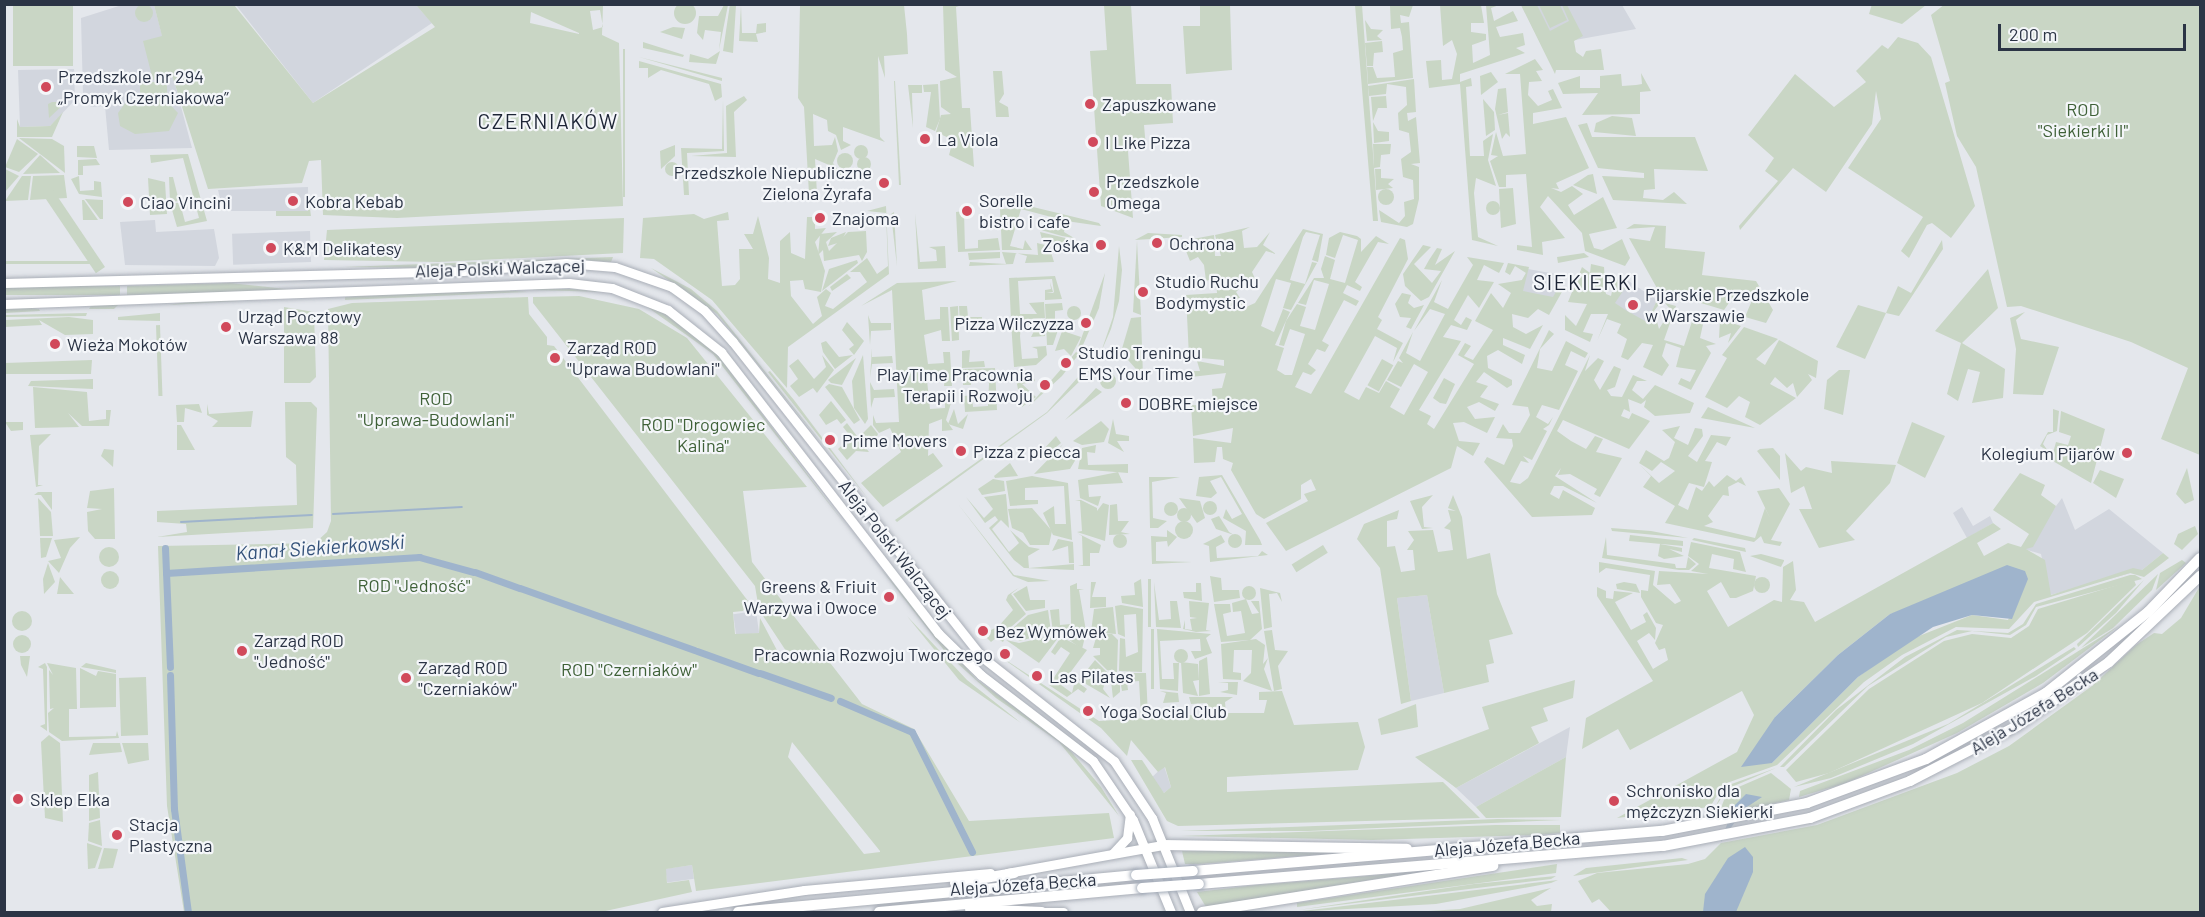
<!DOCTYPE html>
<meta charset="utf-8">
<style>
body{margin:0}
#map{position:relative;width:2205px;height:917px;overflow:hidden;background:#e4e7ec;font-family:Barlow,sans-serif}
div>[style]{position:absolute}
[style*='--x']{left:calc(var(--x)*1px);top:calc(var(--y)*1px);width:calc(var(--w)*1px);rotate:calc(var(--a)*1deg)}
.built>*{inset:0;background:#d2d6de;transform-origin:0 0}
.green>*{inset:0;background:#c9d6c5;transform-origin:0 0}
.round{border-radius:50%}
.water>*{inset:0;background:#9fb4cc}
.stream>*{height:2px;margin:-1px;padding:0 1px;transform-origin:1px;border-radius:1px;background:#9fb4cc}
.canal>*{height:7px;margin:-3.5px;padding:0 3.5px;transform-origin:3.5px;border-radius:3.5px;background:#9fb4cc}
.roads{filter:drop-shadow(0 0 2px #a9aeb7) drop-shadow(0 0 2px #a9aeb7)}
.secondary>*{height:9px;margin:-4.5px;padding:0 4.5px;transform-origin:4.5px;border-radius:4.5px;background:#fff}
.primary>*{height:10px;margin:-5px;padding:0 5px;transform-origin:5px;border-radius:5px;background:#fff}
.bridges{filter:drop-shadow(0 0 2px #a3abb8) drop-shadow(0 0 2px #a3abb8)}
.primary-bridge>*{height:10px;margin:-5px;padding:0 5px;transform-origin:5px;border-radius:5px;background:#fff}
.dots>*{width:16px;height:16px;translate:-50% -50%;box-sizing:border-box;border:3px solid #f4f6f9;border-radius:50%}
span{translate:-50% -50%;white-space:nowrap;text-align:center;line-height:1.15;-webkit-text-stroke:4.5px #f4f6f9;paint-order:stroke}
.poi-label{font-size:18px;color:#2b3445}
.left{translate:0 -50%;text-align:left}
.right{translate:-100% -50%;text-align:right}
.park-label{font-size:18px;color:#3f6138}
.street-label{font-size:18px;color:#2b3445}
.water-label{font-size:20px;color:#34527a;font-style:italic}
.quarter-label{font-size:21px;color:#1d2536;letter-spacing:1.5px}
.frame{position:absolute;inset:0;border:6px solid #2b3445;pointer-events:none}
.scale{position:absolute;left:1998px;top:24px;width:188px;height:27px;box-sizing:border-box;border:3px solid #2b3445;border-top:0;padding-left:8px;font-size:18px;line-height:21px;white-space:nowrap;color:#2b3445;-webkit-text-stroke:4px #f4f6f9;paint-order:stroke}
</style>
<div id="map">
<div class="built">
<div style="clip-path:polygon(122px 5px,154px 5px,192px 148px,109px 150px,105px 106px,91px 107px,83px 95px,81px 18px)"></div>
<div style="clip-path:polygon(236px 5px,416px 5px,432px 23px,313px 103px)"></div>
<div style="clip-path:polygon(1521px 5px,1622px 5px,1636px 29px,1542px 46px)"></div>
<div style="clip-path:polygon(74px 69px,75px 100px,50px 126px,20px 127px,18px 70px)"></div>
<div style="clip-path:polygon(308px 187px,308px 211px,223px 211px,218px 190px)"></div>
<div style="clip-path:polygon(155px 220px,156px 232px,214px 229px,219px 258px,215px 266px,125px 265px,120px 222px)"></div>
<div style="left:310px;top:231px;width:31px;height:78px;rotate:88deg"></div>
<div style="clip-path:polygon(1528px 269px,1561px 275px,1557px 299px,1516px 291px)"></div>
<div style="clip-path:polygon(1624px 278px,1657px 300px,1644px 331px,1608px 314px)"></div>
<div style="clip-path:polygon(2062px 498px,2075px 530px,2109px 509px,2163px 553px,2142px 570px,2050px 595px,2041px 554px,2024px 549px)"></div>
<div style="clip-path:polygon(1962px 507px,1973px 526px,1990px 516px,1993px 523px,1967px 538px,1953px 513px)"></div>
<div style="clip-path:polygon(1427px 595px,1444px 693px,1411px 701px,1397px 598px)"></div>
<div style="left:756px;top:611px;width:22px;height:23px;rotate:82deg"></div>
<div style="clip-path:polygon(1570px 727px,1566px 757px,1476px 807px,1456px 788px)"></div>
<div style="clip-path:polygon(1164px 766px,1171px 787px,1164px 793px,1151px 778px)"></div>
<div style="left:692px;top:865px;width:14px;height:27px;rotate:82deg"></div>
</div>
<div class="green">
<div class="round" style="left:674px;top:2px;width:22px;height:22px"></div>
<div class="round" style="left:135px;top:4px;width:18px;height:18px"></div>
<div style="clip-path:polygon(730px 4px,736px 5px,733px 53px,723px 51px)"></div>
<div style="clip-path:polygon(1872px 4px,1926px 4px,1926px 5px,1902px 24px,1869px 14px)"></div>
<div style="clip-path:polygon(1945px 4px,2200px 5px,2200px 455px,2161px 439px,2188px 368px,2131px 342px,2021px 306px,2007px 307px,1976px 167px,1957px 136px,1945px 83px,1950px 81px,1931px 15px)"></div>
<div style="left:13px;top:5px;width:60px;height:61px"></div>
<div style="clip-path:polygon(evenodd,154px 5px,234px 5px,313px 103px,435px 27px,416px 5px,603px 6px,602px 35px,619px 43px,623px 206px,397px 218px,323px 215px,321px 160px,309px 161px,302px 183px,208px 189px,172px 75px,153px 80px,143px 41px,162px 36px,154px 5px,600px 10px,603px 27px,593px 30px,590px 11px,600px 10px,154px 5px,531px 12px,579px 33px,579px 34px,530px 23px,531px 12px)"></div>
<div style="clip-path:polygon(724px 5px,728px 5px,719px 50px,721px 32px,705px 30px,703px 40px,697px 33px,699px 16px,718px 16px)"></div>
<div style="clip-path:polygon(741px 5px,742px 33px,756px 33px,757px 24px,766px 23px,766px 32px,756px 34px,758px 42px,739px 41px)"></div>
<div style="clip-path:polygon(800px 5px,904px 5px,907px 34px,908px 54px,884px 56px,885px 78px,878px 56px,880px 137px,885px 142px,843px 127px,843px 141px,851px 145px,841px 150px,836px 135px,828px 131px,827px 120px,813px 114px,814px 146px,832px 145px,835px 137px,838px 151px,833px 163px,842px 175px,830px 176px,829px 165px,815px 159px,817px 194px,809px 194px,804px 107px,798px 98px)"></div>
<div style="clip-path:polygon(943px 5px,962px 5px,956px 7px,962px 108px,970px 108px,974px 167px,949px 155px,953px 140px,936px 132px,941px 115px,951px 114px,941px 107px,940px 81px,957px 77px,945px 70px)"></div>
<div style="clip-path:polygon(1104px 5px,1131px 5px,1136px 84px,1171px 84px,1173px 123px,1144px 125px,1146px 148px,1128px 151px,1133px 218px,1101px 206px,1090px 51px,1107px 50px)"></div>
<div style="clip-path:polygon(1200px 5px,1230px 5px,1232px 70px,1186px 74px,1183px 26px,1200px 26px)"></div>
<div style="clip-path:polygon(1355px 5px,1362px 5px,1378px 221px,1373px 221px)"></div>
<div style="clip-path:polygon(1413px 5px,1409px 17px,1400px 15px,1401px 23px,1409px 22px,1413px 78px,1368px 84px,1367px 67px,1373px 67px,1377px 78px,1395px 77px,1393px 53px,1403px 50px,1402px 37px,1400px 28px,1391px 29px,1390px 6px)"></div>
<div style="clip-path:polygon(1440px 5px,1481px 5px,1484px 23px,1471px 23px,1471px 32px,1486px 34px,1486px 40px,1472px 45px,1473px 63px,1490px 55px,1486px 5px,1499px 5px,1491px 8px,1494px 21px,1513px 11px,1518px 21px,1496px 27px,1500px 37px,1523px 33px,1525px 45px,1516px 48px,1525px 53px,1460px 74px,1460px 82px,1471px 78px,1472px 86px,1466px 87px,1470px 156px,1484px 156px,1483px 141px,1493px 134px,1488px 160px,1496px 186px,1476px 178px,1474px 193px,1478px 237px,1498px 246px,1472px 240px,1460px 84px,1429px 88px,1426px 61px,1441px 60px,1442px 80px,1452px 79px,1457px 54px,1452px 40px,1443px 46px)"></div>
<div style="clip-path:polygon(1521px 5px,1537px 5px,1550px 31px,1569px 21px,1562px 5px,1567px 5px,1583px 36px,1574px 41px,1576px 52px,1583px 57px,1586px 51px,1601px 49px,1604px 70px,1556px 70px,1555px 74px)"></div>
<div style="clip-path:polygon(1539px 5px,1560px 5px,1567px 20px,1550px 28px)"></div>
<div style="clip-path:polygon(1365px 20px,1371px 29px,1383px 30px,1377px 36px,1382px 40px,1367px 41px)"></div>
<div style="clip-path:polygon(673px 27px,685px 28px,682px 39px,660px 32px)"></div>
<div style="clip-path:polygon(1898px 37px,1918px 43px,1931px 57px,1975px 206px,1951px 238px,1932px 223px,1927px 225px,1909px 258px,1901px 251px,1923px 217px,1848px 168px,1881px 119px,1876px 91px,1872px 124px,1826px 192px,1793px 168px,1740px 230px,1739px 226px,1778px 181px,1765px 171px,1774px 158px,1748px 135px,1795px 74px,1834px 107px,1866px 82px,1856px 71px,1882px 45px,1888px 49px)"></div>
<div style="clip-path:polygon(1382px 41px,1383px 52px,1374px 53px,1373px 66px,1367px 66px,1365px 43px)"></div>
<div style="clip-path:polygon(643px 42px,684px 55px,683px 57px,643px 48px)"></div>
<div style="left:623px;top:49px;width:2px;height:148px"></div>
<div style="clip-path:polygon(720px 51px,716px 64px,689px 62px,690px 54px,708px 59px)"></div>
<div style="clip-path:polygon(639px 57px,722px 78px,722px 81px)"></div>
<div style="clip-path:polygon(1535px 59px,1543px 70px,1536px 71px,1542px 81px,1529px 82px,1528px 95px,1538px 106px,1552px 100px,1548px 91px,1553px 89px,1562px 108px,1533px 113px,1533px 124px,1566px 117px,1589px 168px,1556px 183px,1559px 189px,1551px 188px,1561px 192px,1572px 186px,1583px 194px,1568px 205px,1574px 215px,1603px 197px,1617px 228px,1589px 234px,1594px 248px,1602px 250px,1622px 239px,1630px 258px,1625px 266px,1585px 251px,1582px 233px,1548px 196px,1540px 207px,1565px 238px,1542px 242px,1543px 255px,1517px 250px,1517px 245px,1532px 247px,1526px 174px,1506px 175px,1506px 187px,1499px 187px,1490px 161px,1498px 156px,1491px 155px,1496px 132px,1503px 156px,1526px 154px,1520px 74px,1505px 74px)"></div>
<div style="clip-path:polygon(639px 61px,721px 84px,722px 97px,715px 101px,709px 84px,661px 70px,648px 78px,648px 68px,639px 68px)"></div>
<div style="clip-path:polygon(993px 71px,1002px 71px,1004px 94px,999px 102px,1008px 107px,1009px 117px,996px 117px)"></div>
<div style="clip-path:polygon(1491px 72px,1498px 82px,1481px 95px,1480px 76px)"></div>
<div style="clip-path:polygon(1641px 73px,1651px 91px,1640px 92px,1640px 114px,1582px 115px,1598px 93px,1563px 94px,1558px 83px,1580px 76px,1580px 88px,1600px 88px,1600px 76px,1621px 74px,1622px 86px,1636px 85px,1642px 84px)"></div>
<div style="clip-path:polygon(1414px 79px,1416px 112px,1407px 113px,1408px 121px,1416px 117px,1420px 163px,1411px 164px,1419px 167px,1419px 199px,1413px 224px,1407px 227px,1381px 222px,1379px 210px,1399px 223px,1405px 216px,1404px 202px,1414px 199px,1413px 180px,1403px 177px,1401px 159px,1411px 152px,1409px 133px,1399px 130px,1398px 113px,1407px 105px,1406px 87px,1387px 84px,1386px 94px,1369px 96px,1368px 86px)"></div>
<div style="clip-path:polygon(894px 81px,895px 81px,901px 185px,899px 185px)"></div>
<div style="left:167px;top:82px;width:13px;height:27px;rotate:90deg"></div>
<div style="clip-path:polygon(938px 84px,940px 119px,935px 131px,926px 127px,931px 92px,924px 92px,923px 85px)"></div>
<div style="clip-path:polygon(908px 85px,922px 85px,922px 93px,912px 93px,913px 128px)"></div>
<div style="clip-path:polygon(1506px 88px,1508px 112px,1498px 115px,1508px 113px,1510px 137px,1506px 133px,1502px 139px,1495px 109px,1498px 89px)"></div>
<div style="clip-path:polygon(744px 96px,747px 100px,734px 112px,736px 157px,691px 156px,727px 153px,726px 106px)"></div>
<div style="clip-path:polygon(1386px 96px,1387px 108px,1378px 108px,1373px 121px,1371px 97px)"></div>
<div style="clip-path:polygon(164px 98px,178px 113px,169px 131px,135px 134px,120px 126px,118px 113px,126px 102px)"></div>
<div style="clip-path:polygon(723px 99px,724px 151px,687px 153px,689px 195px,684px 195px,681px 148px,722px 149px)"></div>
<div style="clip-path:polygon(1483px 99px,1494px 112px,1495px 130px,1486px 136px)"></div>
<div style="clip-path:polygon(52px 102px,66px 102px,49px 118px,48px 104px)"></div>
<div style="clip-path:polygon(63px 112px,52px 137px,17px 137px,17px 119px,20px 127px,50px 126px)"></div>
<div style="clip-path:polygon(1612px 116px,1632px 118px,1636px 136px,1594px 132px,1596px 123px)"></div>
<div style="clip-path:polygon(1373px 122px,1378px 131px,1389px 132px,1389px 141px,1374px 143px)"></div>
<div style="clip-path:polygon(1587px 123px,1592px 137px,1695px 137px,1708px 171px,1654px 169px,1655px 189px,1644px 190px,1643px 198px,1663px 200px,1674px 192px,1687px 204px,1613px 200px,1602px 176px,1644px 178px,1644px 173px,1598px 168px,1578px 125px)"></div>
<div style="clip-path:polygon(19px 138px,52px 139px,64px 146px,65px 173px)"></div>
<div style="clip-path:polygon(17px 139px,38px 154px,19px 172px,5px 167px)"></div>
<div style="clip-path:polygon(1373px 144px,1391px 144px,1390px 154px,1381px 155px,1380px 167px,1374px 168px)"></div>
<div style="clip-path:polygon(675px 145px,675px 156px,661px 169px,660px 151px)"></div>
<div class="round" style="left:854px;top:145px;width:14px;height:14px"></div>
<div style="clip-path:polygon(94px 146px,97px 158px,77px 157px,77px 146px)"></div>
<div class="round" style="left:837px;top:153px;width:16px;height:16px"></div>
<div style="clip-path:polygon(188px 154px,207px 221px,177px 227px,170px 203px,180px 203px,185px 222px,199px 218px,183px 158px,151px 163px,150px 155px)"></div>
<div style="clip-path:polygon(40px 155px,60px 173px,23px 174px)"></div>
<div class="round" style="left:857px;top:157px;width:14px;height:14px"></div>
<div style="clip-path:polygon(96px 159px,100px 165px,83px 166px,83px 175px,78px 175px,78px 160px)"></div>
<div class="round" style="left:665px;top:162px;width:14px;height:14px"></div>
<div style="clip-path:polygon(5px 169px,19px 176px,5px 192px)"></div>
<div style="clip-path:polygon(1375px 169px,1381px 169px,1381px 178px,1394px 179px,1388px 184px,1393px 188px,1376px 190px)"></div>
<div style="clip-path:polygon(1593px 174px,1597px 194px,1573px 185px,1588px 175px)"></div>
<div style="clip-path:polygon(22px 176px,31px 176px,28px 200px,5px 201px)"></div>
<div style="clip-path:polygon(33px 176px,64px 175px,67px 198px,30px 200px)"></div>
<div style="clip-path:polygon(79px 176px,80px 191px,94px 190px,94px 181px,101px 182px,102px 197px,79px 194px,71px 179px)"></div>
<div style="clip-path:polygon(169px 177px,173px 177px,179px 201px,170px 202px)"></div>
<div style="clip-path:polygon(148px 178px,165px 182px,167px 214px,150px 215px)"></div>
<div style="clip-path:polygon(1513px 188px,1516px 224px,1501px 228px,1499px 189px)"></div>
<div class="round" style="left:1378px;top:189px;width:16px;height:16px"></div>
<div style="clip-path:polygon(308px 194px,311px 216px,276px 216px,276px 211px,308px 211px)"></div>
<div style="clip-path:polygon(85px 199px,103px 200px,103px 219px,100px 219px)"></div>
<div style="clip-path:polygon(82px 200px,84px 200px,98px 220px,83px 220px)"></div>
<div class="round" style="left:1486px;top:201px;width:14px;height:14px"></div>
<div style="clip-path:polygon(886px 206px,889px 274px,788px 347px,787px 388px,712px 300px,654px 259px,640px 258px,643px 218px,694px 214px,704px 219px,728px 212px,729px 220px,717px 221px,722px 286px,735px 285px,740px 279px,739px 249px,753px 249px,744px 234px,753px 234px,758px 216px,769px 258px,768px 279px,780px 283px,780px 241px,790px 232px,791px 253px,805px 259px,807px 217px,815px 217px,815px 229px,826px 228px,815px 242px,825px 271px,821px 292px,805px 289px,803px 280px,790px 281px,791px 296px,813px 324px,822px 316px,817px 297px,826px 289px,831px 293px,825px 306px,833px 309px,867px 282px,860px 272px,850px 272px,867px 258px,877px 274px,888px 266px,886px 213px,867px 211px)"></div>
<div style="clip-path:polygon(1033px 207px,1099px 223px,1101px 226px,1066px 221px,1064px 232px,1074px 238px,1062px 236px,1041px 230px,1053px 229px,1055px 218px,1021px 209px,1010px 246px,1023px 249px,1025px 240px,1032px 250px,1002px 250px,1000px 209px)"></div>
<div style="clip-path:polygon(964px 211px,965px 249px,978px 248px,978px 240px,998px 238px,1000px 250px,958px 252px,956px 212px)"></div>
<div style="clip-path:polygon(894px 212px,897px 266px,891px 214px)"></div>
<div style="clip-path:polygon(915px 213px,920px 262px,937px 261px,936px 250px,929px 247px,945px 246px,946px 268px,918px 269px)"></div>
<div style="clip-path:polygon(624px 218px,623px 253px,439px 262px,324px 260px,327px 230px)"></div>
<div style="clip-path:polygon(1634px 224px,1666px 226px,1665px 248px,1705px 252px,1702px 275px,1756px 281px,1773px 310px,1766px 323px,1745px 317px,1755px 293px,1738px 290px,1724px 310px,1658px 290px,1629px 238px,1650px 241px,1655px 227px,1626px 229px)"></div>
<div style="clip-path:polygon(1250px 227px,1242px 231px,1244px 248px,1257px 247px,1270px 232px,1263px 245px,1276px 254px,1266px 251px,1252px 272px,1257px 283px,1250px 278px,1236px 292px,1246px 307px,1255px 303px,1303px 229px,1323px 234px,1318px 262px,1312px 260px,1320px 235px,1306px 232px,1303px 237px,1290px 280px,1305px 284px,1312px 262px,1317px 263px,1291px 310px,1283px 308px,1291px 283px,1276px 279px,1261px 326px,1274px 332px,1283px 309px,1290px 312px,1275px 345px,1284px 348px,1277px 370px,1285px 375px,1292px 375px,1305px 334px,1290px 329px,1284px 346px,1279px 345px,1286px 321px,1297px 304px,1306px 307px,1300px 326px,1315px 330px,1329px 284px,1314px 280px,1306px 305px,1298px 303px,1314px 278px,1324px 278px,1321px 269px,1325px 256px,1335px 260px,1330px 279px,1345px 283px,1358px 240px,1343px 235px,1335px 258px,1326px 255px,1329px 238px,1340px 232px,1357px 236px,1361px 239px,1361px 252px,1376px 236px,1389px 244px,1378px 242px,1355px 282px,1362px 287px,1360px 291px,1347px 285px,1343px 293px,1359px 301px,1356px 306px,1344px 300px,1322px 341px,1329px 345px,1325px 352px,1317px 349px,1308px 364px,1316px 370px,1311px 375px,1303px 372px,1295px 387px,1311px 394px,1400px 238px,1405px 240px,1408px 259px,1378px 317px,1382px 320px,1377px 329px,1403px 343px,1393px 362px,1397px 348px,1375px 336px,1344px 392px,1359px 400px,1366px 387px,1379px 393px,1386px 381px,1400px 389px,1390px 407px,1404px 415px,1428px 372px,1414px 364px,1401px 387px,1387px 380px,1398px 361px,1403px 363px,1399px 358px,1413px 332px,1406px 353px,1420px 361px,1445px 314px,1430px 309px,1414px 331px,1442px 280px,1434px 302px,1448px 309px,1473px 265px,1467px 257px,1504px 263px,1499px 273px,1484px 265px,1477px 280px,1494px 282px,1479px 308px,1468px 295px,1454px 320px,1461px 325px,1466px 317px,1472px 320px,1467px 330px,1451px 325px,1443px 337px,1461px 341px,1419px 410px,1431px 416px,1427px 424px,1434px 429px,1474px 364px,1458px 355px,1465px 343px,1471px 346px,1464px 356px,1473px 360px,1493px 330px,1475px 321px,1491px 293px,1503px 308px,1511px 293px,1498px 284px,1522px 280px,1526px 273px,1515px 266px,1510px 275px,1505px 272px,1508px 263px,1529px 267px,1523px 291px,1553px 297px,1558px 288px,1563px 290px,1549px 315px,1538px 309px,1528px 318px,1512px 314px,1513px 327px,1526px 334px,1543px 325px,1530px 349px,1503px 338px,1503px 345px,1525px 355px,1522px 364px,1498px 350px,1487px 356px,1488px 368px,1512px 380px,1512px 385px,1507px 388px,1484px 372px,1476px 382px,1488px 386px,1480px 397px,1499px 404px,1495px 411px,1479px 402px,1467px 407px,1475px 419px,1495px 417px,1487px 433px,1464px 422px,1453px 423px,1459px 441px,1480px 443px,1473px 456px,1457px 446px,1451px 468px,1286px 551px,1266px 523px,1308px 501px,1304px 494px,1316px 490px,1311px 479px,1301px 485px,1301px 499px,1264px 519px,1256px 514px,1231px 470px,1233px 463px,1223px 459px,1222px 447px,1217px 447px,1215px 462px,1194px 463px,1193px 438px,1231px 443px,1233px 428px,1193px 436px,1191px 405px,1213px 406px,1212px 389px,1222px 388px,1226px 373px,1191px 377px,1191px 371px,1200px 371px,1197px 361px,1224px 366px,1224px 360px,1189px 357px,1186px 295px,1217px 293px,1216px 278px,1206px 281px,1204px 265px,1198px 257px,1190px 261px,1182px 241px,1214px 235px,1215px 256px,1221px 256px,1215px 235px)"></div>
<div style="clip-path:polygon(866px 231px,867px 252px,862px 261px,859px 255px,824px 261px,823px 250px,818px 255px,820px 234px,837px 232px,826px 242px,829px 251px,848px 232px)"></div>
<div style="clip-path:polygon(846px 232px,841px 242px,828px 246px,831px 238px)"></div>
<div style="clip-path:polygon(1040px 232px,1074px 240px,1070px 245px,1077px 250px,1043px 243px)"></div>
<div style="clip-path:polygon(1148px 233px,1182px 235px,1182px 237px,1135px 240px)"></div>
<div style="clip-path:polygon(1942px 240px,1943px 249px,1899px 316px,1886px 313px,1865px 359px,1836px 347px,1858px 305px,1886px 313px,1898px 286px,1911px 293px)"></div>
<div style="clip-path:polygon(1137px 241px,1141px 315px,1133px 312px)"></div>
<div style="clip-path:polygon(1037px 243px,1049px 246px,1054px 262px,1025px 263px,1027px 256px,1016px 253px,1013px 264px,969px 266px,970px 262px,1006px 264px,1002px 252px,1038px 255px)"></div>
<div style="clip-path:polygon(1423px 245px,1431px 247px,1414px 264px,1432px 283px,1441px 271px,1424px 269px,1429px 260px,1437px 248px,1442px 249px,1435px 265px,1455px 251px,1429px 297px,1421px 301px,1405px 286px,1403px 274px)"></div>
<div style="clip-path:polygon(1119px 246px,1122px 270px,1119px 301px,1111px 329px,1101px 352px,1113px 317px)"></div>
<div style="clip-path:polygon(1000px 252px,1000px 258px,969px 260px,968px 253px)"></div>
<div style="clip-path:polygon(1584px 253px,1589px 257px,1558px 263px,1557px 257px)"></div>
<div style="clip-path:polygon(613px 257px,611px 262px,568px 259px,467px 267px,437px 268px,344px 267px)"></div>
<div style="clip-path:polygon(857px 260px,858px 263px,822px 291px,829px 269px)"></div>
<div style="left:93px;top:261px;width:3px;height:88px;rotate:90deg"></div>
<div style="clip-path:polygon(1591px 264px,1604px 267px,1606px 294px,1611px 296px,1615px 278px,1627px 285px,1615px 303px,1627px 311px,1647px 322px,1657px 300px,1661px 302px,1654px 311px,1659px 329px,1671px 310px,1665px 303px,1676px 306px,1664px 340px,1684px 346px,1695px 312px,1705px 315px,1700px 338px,1716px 344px,1706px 346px,1711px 353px,1691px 390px,1678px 384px,1681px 378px,1690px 382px,1696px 370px,1676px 367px,1681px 348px,1666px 343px,1662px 356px,1669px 365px,1662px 376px,1643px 367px,1653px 345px,1642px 343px,1628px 360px,1621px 357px,1627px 339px,1617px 333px,1621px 324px,1607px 319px,1597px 341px,1608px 314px,1591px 314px,1583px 332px,1593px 334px,1590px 342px,1565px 330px,1565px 315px,1576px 326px,1587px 304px,1568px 302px,1582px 267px,1590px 273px)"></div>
<div style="left:105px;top:267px;width:11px;height:100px;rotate:146deg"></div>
<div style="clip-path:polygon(651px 268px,691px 289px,717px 311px,836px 461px,717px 314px)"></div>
<div style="clip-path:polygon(1988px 269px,1998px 308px,1962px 343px,2005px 369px,2003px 398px,1972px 403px,1980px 372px,1968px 369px,1958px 401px,1947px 394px,1961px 343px,1935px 331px)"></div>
<div style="clip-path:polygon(1105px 273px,1099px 308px,1080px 352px,1077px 350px)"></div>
<div style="clip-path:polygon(847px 274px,851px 278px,832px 291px,830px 287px)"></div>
<div style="clip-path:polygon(1055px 276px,1062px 299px,1045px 300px,1045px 290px,1051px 289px,1050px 282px,1053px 292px,1046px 293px,1053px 293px,1054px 292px,1052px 279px,1018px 281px,1020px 314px,1037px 314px,1029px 303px,1044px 302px,1045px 318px,1011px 320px,1009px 278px)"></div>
<div style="clip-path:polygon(957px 281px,922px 290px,925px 320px,940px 319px,940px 307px,948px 307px,950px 341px,942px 341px,941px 330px,924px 335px,928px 364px,944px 363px,943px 352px,950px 352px,952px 386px,944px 386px,945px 374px,927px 380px,930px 409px,945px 408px,945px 397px,953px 396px,946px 420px,953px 430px,942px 431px,942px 419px,929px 424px,928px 456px,933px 453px,943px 466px,883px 507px,861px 483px,901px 452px,890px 428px,879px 433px,873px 425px,873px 415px,876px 423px,899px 422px,892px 290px,861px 306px,897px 283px)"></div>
<div style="clip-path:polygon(230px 283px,295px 290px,127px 295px,127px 286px)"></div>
<div style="left:120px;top:286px;width:9px;height:115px;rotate:90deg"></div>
<div style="clip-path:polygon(487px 289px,528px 292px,345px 300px,345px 297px)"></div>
<div style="clip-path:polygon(572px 289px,606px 292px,532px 290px,534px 289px)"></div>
<div style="clip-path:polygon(1402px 293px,1411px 295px,1408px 303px,1414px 308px,1424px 305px,1411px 329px,1406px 327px,1411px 318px,1400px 317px,1395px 304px)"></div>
<div style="clip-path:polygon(evenodd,579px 296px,639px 309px,687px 338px,807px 487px,743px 491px,752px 562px,862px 704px,914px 729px,969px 821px,1109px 813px,1114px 838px,696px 891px,692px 865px,666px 869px,667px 883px,689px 880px,692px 892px,601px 912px,184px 912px,167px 806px,158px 546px,315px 543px,327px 532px,331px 521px,328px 309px,352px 303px,528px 297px,529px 314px,547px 337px,547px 345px,554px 346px,748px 601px,743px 611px,733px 612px,735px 634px,759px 633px,760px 618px,780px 656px,786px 663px,792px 660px,759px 610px,755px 586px,533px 303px,533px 297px,579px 296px,792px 742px,880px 851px,880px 852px,864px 854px,788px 757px,792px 742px)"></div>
<div style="clip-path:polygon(190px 301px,223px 300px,239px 301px,169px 305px)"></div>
<div style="clip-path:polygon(639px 301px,670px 316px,707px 344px,720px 358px,847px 527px,713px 354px)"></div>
<div style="clip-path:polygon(120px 303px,114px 309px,89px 309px,92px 304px)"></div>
<div style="clip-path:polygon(1062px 303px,1063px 310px,1055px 311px,1055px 323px,1061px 321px,1053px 345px,1047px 345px,1045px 304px)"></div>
<div class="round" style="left:1067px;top:306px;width:14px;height:14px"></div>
<div style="clip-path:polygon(958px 306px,959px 340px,952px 341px,950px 307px)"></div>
<div style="clip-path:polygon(959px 306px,967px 306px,968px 317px,982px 317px,982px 323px,960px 324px)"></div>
<div style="clip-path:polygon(19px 307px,39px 309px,40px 311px,5px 313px,4px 308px)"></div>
<div style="clip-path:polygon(284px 307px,314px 312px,316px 377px,310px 383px,284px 383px)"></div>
<div style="clip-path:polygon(2025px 312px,2016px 320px,2021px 339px,2059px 347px,2043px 395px,2013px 394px,2016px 349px,2010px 318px)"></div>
<div style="clip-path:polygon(87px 313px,86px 316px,5px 317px,5px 315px)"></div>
<div style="clip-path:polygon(160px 313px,160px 321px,118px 320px,118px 317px)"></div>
<div style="clip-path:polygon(868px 315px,871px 323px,891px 323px,891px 330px,871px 331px,870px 345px)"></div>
<div style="clip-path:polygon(69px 317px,93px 320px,93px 334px,65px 335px,39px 320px,42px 325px,5px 327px,5px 320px)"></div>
<div style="clip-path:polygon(1141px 317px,1143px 377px,1121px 352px,1131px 318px)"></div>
<div style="clip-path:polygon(1720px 319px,1741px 326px,1728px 343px,1731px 333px,1719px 338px)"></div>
<div style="clip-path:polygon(1045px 320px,1045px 336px,1031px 337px,1037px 325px,1021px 325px,1020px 336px,1022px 359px,1038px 358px,1037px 349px,1032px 347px,1046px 346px,1047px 355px,1036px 365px,1014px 367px,1011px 322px)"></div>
<div style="clip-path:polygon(1066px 320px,1076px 323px,1070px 323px,1066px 332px,1081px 337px,1071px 356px,1064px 349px,1055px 351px)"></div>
<div style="clip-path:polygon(847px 322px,864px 341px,854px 355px,849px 349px,854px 345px,842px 330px)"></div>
<div style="left:160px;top:325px;width:71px;height:4px;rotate:88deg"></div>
<div style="clip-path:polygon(1744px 327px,1778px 339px,1756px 359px,1765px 365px,1779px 340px,1818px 361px,1816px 378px,1808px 374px,1812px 380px,1797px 397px,1793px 383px,1787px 388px,1775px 377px,1770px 384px,1796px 398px,1760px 425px,1745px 417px,1750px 402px,1739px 396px,1727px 408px,1705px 397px,1727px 358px,1722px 355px)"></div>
<div style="clip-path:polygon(1549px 330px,1554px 334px,1540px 349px,1537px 368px,1552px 371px,1566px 341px,1588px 353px,1585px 358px,1571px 351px,1565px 365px,1578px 371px,1559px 410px,1542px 405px,1536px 417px,1548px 424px,1553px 417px,1549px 425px,1543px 429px,1547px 431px,1532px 460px,1523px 456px,1529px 463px,1521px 461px,1510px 482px,1520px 484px,1528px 478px,1590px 355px,1585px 371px,1598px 358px,1604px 361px,1594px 380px,1600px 390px,1614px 366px,1621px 369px,1615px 387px,1607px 390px,1611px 396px,1622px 397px,1633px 375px,1647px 381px,1637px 381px,1632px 390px,1643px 399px,1655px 385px,1694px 403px,1690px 413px,1655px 416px,1644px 407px,1646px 400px,1641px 404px,1628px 399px,1630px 412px,1624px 409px,1621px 416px,1629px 419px,1632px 413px,1650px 421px,1629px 449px,1563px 420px,1557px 431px,1571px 441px,1586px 449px,1595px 436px,1603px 439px,1596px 452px,1622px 458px,1600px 497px,1594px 494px,1597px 489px,1570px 474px,1558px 475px,1561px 468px,1555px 476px,1597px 503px,1563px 486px,1554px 486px,1550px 494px,1559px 499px,1563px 490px,1595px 508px,1592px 515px,1532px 517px,1484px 462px,1487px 457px,1504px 465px,1513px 446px,1512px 439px,1496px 438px,1503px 424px,1509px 433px,1520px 433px,1530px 415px,1528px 407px,1512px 405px)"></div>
<div style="clip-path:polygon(826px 341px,839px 357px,853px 355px,835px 369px,823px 352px,821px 343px)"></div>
<div style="clip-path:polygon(872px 348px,872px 357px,892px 356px,893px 363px,872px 364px,870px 378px)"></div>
<div style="clip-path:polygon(970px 350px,969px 362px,984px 361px,985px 367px,962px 368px,962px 351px)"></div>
<div style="clip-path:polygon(1076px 352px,1079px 354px,1062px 376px,1028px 407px)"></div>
<div style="clip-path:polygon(822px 355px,834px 370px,817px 393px,813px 388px,799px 397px,790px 386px,798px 379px,789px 366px,798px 359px,814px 379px,826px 367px)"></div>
<div style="clip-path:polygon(863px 355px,868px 419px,865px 424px,854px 408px,852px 381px)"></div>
<div style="clip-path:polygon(856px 358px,842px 385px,831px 383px,828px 380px)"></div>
<div style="left:1382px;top:359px;width:13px;height:30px;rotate:29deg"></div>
<div style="clip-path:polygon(92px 360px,91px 374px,5px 374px,5px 363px)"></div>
<div style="clip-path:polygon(995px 368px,997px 410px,965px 412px,964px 396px,972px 395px,973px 407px,988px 406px,989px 384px,986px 372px,970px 373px,971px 385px,963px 385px,963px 369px)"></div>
<div style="clip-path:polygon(1086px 368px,1090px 371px,1084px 377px,1047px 413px,897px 522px,895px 520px,1047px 412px)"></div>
<div style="clip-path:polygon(1031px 370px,1035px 381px,1022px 384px,1036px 397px,1022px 407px,1014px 371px)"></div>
<div style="clip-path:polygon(1839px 370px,1850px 370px,1843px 415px,1824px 409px,1827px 380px)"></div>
<div style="clip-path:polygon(770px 371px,794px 400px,869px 500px,768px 372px)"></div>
<div class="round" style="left:1100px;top:373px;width:16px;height:16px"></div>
<div style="clip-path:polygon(1444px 378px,1455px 384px,1446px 404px,1440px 403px,1433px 398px)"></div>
<div style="clip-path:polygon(93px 379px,93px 389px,28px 386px,31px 381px)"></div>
<div style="clip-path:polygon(870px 382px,874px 390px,894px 389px,895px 397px,874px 398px,871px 408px)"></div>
<div style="clip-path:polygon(829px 384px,842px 387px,860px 420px,854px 424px,825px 387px)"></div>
<div style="clip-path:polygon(33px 387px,87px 392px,89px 421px,106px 419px,106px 410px,111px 410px,109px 426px,82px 426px,68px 413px,79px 427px,35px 428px)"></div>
<div style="clip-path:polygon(1096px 388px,1102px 392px,1065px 420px,1084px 401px)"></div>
<div style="clip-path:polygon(831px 401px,846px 420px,841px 424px,837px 419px,826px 425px,819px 415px)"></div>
<div style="clip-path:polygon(285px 402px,311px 402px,317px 408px,313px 528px,157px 537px,187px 532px,186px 524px,157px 522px,157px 511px,297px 505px,296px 465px,286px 457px)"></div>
<div style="clip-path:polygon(199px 404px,202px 413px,185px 408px,184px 422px,177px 422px,176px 405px)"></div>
<div style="clip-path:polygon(207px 404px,209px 414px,253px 411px,251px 427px,212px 427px,218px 421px,207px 415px)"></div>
<div style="clip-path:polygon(1708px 407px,1755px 428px,1701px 418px)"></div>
<div style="clip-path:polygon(954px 409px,958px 424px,968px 414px,963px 429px,948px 424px)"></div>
<div style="clip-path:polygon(2053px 409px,2059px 411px,2057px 431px,2047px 435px,2043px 444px,2048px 451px,2040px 446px,2048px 432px,2053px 432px)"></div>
<div style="clip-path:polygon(2061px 411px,2105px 429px,2091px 483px,2051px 460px,2056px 442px,2068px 445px,2071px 436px,2059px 432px)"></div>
<div style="clip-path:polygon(1113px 419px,1116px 434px,1129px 436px,1129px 441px,1117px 441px,1124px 452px,1108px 443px)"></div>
<div style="clip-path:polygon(1101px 421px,1109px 429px,1104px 442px,1082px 445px,1073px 441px)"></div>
<div style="clip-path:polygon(5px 422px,23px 422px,23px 430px,11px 431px)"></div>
<div style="clip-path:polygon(1912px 422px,1945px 436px,1925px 478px,1897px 463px)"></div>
<div style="clip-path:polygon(847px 423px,869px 452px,856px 451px,847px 460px,838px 449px,851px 437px,843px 427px)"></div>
<div style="clip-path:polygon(177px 425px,181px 425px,195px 450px,177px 450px)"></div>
<div style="clip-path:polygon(871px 425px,878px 434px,871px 450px,862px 434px)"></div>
<div style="clip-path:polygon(1680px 426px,1674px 438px,1688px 445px,1695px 428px,1702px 429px,1703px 436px,1688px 456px,1697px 462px,1711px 435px,1731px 437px,1726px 446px,1717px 442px,1705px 461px,1712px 462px,1704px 487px,1689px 483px,1678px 505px,1688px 510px,1696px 487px,1702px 491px,1709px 481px,1714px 487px,1727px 475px,1736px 481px,1741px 477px,1746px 486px,1738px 482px,1728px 487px,1729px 496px,1723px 495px,1708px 516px,1713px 522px,1704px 526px,1755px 538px,1765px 508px,1770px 518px,1757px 491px,1779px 488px,1790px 504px,1771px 540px,1782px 542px,1780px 546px,1764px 543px,1761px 536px,1754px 542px,1665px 523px,1675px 506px,1643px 487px,1651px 476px,1640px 465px,1659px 483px,1675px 471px,1661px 462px,1652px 471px,1639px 463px,1646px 450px,1664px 461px,1669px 458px,1675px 442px,1662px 430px)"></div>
<div style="clip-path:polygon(51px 434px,39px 446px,38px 485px,43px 485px,36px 487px,30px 435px)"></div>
<div style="clip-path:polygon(1056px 436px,1061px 443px,1045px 456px,1041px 452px)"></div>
<div style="clip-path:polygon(1063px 444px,1058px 451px,1065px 447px,1076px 459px,1070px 469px,1034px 474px)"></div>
<div style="clip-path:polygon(1096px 445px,1095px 453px,1087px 452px,1088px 465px,1128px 464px,1128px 473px,1078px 469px,1082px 448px)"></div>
<div style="clip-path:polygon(104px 449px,114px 450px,113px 467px,101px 456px)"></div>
<div style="clip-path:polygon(1760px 449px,1773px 448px,1780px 456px,1780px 480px,1757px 451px)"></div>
<div style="clip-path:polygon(1785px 453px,1801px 471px,1806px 467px,1832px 473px,1831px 461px,1896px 465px,1890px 483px,1846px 531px,1855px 540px,1819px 548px,1799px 509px,1812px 509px,1804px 486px,1791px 493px)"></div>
<div style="clip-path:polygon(1010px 463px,1018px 476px,995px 478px,994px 476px)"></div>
<div style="clip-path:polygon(2187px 468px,2194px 500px,2185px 504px,2176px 494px)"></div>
<div style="clip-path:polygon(2100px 470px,2124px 479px,2116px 498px,2093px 483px)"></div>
<div style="clip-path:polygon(1118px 472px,1123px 483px,1088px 485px,1089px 497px,1101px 496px,1098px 506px,1080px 498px,1078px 480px)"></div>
<div style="clip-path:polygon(evenodd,2020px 473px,2045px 485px,2041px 495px,2056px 506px,2033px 547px,2026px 549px,2045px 560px,2051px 595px,2133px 568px,2142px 570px,2163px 553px,2169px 558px,2144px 577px,2130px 573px,2034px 602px,2009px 629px,1956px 627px,1902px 655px,1864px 682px,1777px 765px,1724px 784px,1710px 807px,1617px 818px,1737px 752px,1754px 715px,1742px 691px,1630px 750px,1618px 729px,1582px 749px,1586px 718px,1653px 681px,1597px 596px,1597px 587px,1606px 591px,1606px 598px,1613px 599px,1614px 591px,1633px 593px,1615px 602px,1631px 630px,1646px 622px,1643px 615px,1647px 612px,1656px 628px,1655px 640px,1649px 633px,1637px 641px,1653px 669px,1668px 660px,1665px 648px,1659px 650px,1655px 643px,1663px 625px,1656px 623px,1641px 597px,1641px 590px,1648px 591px,1650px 575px,1606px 568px,1599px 573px,1599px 562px,1655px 571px,1653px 585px,1675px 604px,1681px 601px,1670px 584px,1657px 585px,1659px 571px,1708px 574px,1691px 571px,1699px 564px,1688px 556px,1691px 542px,1740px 552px,1746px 572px,1733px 569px,1734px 559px,1712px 554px,1709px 568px,1756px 576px,1753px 591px,1736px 598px,1730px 598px,1721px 582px,1707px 591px,1728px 627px,1774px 600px,1782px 602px,1783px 567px,1793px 561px,1796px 590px,1790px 600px,1804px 602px,1815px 622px,1993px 523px,2001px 529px,1977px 543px,1984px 556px,2008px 543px,2021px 547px,2029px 534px,1993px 510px,2020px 473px,2027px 579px,2008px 620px,1972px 615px,1909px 640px,1858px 677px,1772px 763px,1775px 717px,1838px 655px,1890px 614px,2027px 579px)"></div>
<div style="clip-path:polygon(1222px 475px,1260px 540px,1262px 545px,1245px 545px,1246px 531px,1223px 518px,1226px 509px,1232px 519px,1242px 514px,1221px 477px,1210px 481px,1217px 493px,1211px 498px,1196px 496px,1199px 477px)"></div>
<div style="clip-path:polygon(1032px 476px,1068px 483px,1072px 540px,1053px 535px,1043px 513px,1054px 506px,1055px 524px,1066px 524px,1064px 486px,1025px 488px,1025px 500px,1038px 500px,1038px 504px,1010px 506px,1006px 481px)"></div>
<div style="clip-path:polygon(1149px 477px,1180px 477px,1152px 482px,1153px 518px,1167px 521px,1158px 528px,1150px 528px)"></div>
<div style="clip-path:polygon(993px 479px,1004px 481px,1005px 491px,982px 495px,978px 489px)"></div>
<div style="clip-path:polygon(114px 488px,115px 539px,95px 539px,88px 531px,87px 512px,102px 509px,87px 508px,90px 491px)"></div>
<div style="clip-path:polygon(38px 492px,52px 492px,52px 510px,41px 495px,34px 495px)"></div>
<div style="clip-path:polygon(1006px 494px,1009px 528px,1001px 520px,992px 529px,1009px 552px,1019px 543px,1010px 530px,1029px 547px,1040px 549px,1028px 556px,1029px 568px,1074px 564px,1074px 570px,1024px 568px,1014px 560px,989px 528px,998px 520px,995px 516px,985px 523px,966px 497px,984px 518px,993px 509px,984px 497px)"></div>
<div style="clip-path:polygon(1433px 495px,1422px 507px,1424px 527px,1433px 528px,1422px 529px,1410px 501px)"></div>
<div style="clip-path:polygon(1453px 495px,1462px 517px,1467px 559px,1490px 553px,1497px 594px,1513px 634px,1489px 640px,1494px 663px,1486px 665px,1489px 682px,1444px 693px,1427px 595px,1397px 598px,1411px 701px,1401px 704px,1380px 568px,1357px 539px,1364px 524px,1399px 510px,1397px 519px,1387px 521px,1387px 547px,1395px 546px,1401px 572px,1415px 570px,1413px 550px,1407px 550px,1414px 540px,1408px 531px,1433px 530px,1438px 552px,1453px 550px,1450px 530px,1444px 528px,1451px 521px,1448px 510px,1456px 511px,1448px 508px)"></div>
<div style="clip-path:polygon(38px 498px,51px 512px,53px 536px,40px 536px)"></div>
<div style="clip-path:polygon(1179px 498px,1200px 501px,1205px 518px,1197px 523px)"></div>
<div style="clip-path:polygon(1075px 500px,1081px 500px,1097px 508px,1097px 511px,1103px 503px,1109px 505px,1105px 541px,1077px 532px,1082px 531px,1080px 501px)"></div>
<div class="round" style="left:1203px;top:501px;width:14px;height:14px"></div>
<div class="round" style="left:1164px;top:502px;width:14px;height:14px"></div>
<div style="clip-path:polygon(958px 504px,1014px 575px,1050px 581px,1028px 582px,1013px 576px)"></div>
<div style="clip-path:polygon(1117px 504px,1118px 521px,1129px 521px,1121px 532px,1130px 534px,1109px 535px,1110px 505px)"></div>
<div style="clip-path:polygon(1032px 508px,1052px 531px,1049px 545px,1030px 545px,1023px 533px,1012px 528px,1008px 509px)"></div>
<div class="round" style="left:1177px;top:508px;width:14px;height:14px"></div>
<div style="clip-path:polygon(1219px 516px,1229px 532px,1234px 535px,1216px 529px,1211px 519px)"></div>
<div class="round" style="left:1175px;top:521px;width:18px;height:18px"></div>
<div style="clip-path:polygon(2195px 526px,2198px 534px,2182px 550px,2174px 544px,2178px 534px)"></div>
<div style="clip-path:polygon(1611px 528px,1651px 531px,1688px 538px,1612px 531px)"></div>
<div style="clip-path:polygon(1167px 530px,1177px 537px,1168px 547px,1167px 541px,1156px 542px,1156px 561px,1192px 562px,1152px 564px,1151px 536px,1167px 537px)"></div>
<div style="clip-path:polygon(1077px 533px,1101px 545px,1099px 553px,1090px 553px,1090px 566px,1078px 566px,1083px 565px,1082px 536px)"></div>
<div class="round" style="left:1113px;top:534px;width:14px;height:14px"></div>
<div class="round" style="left:1228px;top:534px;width:14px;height:14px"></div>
<div style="clip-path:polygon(1221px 535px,1225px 542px,1216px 547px,1217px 558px,1258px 556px,1262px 551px,1268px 555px,1210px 562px,1209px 546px,1203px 544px)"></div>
<div style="clip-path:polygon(1630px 535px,1683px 541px,1683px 546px,1629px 541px)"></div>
<div style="clip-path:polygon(80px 537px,70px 548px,59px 573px,48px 561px,61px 558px,54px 540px)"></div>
<div style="clip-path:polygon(1606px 537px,1607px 555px,1675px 564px,1676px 568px,1686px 568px,1688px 557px,1696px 564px,1689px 570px,1679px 570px,1602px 558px)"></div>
<div style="clip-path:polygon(40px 538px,52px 538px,46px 557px,41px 558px)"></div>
<div style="clip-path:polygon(1694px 538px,1745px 548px,1746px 552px,1692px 540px)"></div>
<div style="clip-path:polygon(1058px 539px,1073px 542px,1074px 563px,1069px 563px,1068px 546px,1052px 551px)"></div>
<div style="clip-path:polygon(1660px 544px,1682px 548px,1682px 552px,1669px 549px,1684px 556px,1664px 559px,1658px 556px)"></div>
<div style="left:1323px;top:545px;width:9px;height:37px;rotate:58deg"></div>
<div class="round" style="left:99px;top:547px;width:20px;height:20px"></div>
<div style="clip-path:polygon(1761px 554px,1784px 560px,1784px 561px,1781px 567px,1750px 556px)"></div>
<div style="clip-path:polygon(2182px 560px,2186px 563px,2156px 590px,2160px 573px)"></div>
<div style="clip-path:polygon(48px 563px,55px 582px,44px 594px,43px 579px)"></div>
<div style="clip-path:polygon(881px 569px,976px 679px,1064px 743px,1101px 787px,1119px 816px,1059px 742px,996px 698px,947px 654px)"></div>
<div class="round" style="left:101px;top:571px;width:18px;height:18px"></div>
<div style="clip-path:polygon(2158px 574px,2152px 590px,2113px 628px,2081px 648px)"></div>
<div style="clip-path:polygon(2130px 575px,2135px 575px,2142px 579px,2036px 607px,2026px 625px,2010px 635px,1972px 631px,1946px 637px,1868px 686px,1784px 767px,1780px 767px,1836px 710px,1905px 657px,1957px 630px,2008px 633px,2023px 624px,2036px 604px)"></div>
<div style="clip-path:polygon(1210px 576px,1221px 578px,1222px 590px,1239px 590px,1240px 598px,1214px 602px)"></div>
<div class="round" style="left:1754px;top:577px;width:16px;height:16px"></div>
<div style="clip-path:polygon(60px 577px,64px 582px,74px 594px,57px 594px)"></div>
<div style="clip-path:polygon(1141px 579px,1143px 607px,1122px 603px,1121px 596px,1135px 595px,1134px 583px)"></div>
<div style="left:1148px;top:579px;width:3px;height:48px"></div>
<div style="clip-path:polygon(2134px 580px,2136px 585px,2087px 633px,1982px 703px,1829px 773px,1796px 782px,1786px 770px,1869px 689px,1944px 641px,1972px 634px,2011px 638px,2029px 626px,2038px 609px)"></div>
<div style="clip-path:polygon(2144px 580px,2116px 613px,2078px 647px,2077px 644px)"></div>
<div style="clip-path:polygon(1091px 582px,1096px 582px,1092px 597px,1106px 597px,1106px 607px,1090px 608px)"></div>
<div style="clip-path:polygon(1154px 582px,1159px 620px,1171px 619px,1170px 601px,1177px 601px,1181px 628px,1156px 627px)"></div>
<div style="clip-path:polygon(1624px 582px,1636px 584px,1640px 593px,1617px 589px,1616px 584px)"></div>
<div style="clip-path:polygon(1077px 583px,1077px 589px,1084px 589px,1079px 590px,1086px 631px,1053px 632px,1050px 610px,1059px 609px,1060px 625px,1071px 624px,1070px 586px)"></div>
<div style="clip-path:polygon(1196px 583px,1201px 583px,1202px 601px,1184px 598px,1183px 592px,1196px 592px)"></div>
<div style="clip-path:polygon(1027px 586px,1030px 600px,1045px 600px,1045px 608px,1026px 611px,1013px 594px)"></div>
<div style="clip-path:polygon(2200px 586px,2200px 912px,1611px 912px,1599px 899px,1592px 903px,1578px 881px,1597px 873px,1688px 864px,1705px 859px,1721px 843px,1817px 825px,1957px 773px,2009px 746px,2092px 686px,2136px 645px,2154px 633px,2162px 634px,2181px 618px)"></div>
<div class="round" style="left:1242px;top:586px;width:14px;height:14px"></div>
<div style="clip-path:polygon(1020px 587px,1011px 594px,1026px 614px,1004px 633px,997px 628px,1013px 610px,1006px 600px,1008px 595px)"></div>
<div style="clip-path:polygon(1260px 588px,1280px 593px,1282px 602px,1277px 593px,1269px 594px,1272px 627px,1264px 629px)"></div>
<div style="clip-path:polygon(1246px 599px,1252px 614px,1259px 613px,1251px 601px,1259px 601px,1262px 629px,1250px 640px,1221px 642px,1214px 604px,1230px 604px,1231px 612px,1223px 614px,1227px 636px,1245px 633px,1241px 611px,1233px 612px,1232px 603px)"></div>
<div style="clip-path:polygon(1189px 601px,1209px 603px,1206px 630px,1211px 631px,1196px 632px,1183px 629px,1185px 620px,1185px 629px,1192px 630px,1190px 619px,1197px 618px,1190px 617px)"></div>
<div style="clip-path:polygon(1121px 605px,1143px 609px,1142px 672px,1119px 671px,1120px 638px,1125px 639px,1126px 657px,1138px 652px,1136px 614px,1124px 615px,1125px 637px,1118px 634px,1115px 606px)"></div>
<div style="clip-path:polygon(1113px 607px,1116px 634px,1091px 632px,1094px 609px)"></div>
<div style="clip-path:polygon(1048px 610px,1051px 632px,1020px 641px,1006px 634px,1028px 615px)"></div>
<div class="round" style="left:12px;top:611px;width:20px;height:20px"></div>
<div style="clip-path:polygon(907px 616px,967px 680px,1021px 723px,959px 680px)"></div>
<div style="clip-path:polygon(2120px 625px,2043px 683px,1957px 733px,1846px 783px,1799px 797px,1800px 791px,1909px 750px,1963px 723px)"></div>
<div style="clip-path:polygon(995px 628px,1006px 636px,1003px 642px,996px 638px,991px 642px,983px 634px)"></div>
<div style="left:1151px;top:629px;width:3px;height:60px"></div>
<div style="clip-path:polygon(1157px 629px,1211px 634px,1206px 638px,1212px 653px,1195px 659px,1191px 651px,1201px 651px,1200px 639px,1160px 641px,1162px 679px,1174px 679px,1173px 663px,1179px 663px,1178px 691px,1160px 689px)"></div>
<div style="clip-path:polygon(1272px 630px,1275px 650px,1288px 651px,1278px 666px,1282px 689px,1274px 691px,1264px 631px)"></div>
<div style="clip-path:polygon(1086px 633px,1082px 649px,1062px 635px,1063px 634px)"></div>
<div style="clip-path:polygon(1061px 634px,1039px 663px,1006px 640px,1019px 643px)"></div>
<div style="clip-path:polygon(1091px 634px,1112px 634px,1118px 640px,1117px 672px,1107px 670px,1093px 656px,1100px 655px,1100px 648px,1093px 648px,1096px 638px)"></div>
<div class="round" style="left:13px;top:635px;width:18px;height:18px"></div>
<div style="clip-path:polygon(1061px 637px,1087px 650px,1061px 685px,1072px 693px,1075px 680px,1087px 689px,1084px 693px,1078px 689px,1067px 697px,1049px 685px,1070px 653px,1061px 647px,1055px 655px,1051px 652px)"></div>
<div style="clip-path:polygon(1256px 639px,1265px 645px,1263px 664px,1268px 658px,1264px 669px,1272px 691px,1243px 681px,1251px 673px,1252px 650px,1234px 650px,1233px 672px,1241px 673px,1241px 680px,1223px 679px,1221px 644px)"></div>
<div style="clip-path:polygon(2074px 647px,2076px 649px,2036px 676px,1913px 744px,1831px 778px,1794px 787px,1948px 724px)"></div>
<div class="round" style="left:1174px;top:649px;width:14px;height:14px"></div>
<div style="clip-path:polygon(995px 653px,1099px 721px,1208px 714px,1207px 703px,1191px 704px,1189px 697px,1233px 697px,1225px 702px,1226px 713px,1264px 713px,1267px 700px,1259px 700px,1259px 692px,1282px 691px,1294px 725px,1358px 722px,1365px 747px,1358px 770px,1227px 777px,1227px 792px,1443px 782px,1480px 818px,1178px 826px,1167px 821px,1131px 760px,1142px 760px,1164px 793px,1171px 787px,1165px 767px,1158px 772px,1131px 740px,1127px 756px,1101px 728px)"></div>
<div style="clip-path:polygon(20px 656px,30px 656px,27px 677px,21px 665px)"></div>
<div style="clip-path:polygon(1207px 657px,1210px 694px,1199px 696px,1199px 661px)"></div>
<div style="clip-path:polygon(1095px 660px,1108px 673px,1103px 689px,1110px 698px,1079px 680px)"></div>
<div style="clip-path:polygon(1181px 662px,1198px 664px,1199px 680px,1193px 681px,1198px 696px,1183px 693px)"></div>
<div style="clip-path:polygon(45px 663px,47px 667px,47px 731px,40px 726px,45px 724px,43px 669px,38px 667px)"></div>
<div style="clip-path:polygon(47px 663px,76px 668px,77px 709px,69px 709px,69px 737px,116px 736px,117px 731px,119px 738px,62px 741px,49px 732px,48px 713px,54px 708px,50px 709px,49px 670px,53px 675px)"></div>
<div style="clip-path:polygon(86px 663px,116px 670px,116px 673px,81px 667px)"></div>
<div style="clip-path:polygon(80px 668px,96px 676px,98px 671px,116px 674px,116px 707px,80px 708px)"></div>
<div style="clip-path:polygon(1110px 673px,1118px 673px,1120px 681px,1120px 692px,1113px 698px)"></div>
<div style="clip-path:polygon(1119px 673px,1146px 673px,1148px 716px,1141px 716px,1139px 681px,1127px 682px,1128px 690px,1122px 691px)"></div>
<div style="left:146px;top:677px;width:58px;height:27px;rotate:88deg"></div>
<div style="clip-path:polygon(1575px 680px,1573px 698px,1543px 708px,1548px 721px,1531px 727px,1539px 743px,1456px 788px,1415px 757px,1489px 729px,1482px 707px)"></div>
<div style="clip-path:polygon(1218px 682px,1238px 682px,1237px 695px,1220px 692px,1228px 690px,1228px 683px)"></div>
<div style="clip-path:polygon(1160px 691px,1178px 693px,1179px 702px,1163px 703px,1166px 693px)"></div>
<div style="clip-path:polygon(1416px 704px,1418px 727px,1381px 735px,1378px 719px)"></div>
<div style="clip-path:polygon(49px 735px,60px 743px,63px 822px,45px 818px,41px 742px)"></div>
<div style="clip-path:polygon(93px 743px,120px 743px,122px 752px,89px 755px)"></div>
<div style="clip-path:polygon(122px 743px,148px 743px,149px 760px,128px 764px)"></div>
<div style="clip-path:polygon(1566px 757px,1561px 817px,1486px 818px,1476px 807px)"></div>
<div style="clip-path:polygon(1776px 768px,1727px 789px,1713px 811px,1726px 786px)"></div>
<div style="clip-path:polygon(98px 772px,100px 818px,89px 821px,89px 775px)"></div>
<div style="clip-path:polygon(1771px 773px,1791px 789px,1789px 800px,1718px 816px,1727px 792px)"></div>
<div style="clip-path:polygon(1498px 819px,1561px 820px,1308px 831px,1181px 831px)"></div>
<div style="clip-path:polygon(100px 820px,102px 846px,88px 841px,89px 823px)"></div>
<div style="clip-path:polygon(1496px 825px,1560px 825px,1560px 833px,1538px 835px,1373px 840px,1181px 836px)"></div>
<div style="clip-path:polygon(87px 843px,102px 848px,95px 868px,88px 869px)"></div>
<div style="clip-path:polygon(104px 848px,118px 849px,113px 868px,98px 869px)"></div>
<div style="clip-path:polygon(1373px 850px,1199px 864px,1185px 864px,1182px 851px)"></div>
<div style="clip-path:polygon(1682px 858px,1688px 860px,1573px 876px,1586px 868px)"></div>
<div style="clip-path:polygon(1557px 864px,1556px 873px,1297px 907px,1297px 903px)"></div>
<div style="clip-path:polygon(1418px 872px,1206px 907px,1197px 892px,1256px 885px)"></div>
<div style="clip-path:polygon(1556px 876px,1551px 879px,1298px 910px,1474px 884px)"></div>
<div style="clip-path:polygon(1558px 880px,1551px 883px,1436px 904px,1294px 912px)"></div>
<div style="clip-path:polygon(1551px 888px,1531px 900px,1537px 906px,1552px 904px,1551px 912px,1413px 912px,1460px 909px)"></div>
</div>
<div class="water">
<div style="clip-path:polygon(2007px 565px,2025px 571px,2028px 579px,2012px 619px,1972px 615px,1933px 627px,1858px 677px,1772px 763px,1741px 767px,1775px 717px,1838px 655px,1890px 614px)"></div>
<div style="clip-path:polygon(1746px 794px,1762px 797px,1744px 809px,1721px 842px,1733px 807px)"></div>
<div style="clip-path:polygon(1745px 847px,1753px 857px,1753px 872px,1736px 912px,1703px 912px,1705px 894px,1728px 858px)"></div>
</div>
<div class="stream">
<div style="--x:333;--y:514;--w:129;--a:-3.1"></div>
<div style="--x:181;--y:522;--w:131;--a:-3.1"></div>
</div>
<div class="canal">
<div style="--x:165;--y:548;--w:119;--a:87.6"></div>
<div style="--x:475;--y:572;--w:47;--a:20"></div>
<div style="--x:166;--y:573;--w:254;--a:-3.6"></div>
<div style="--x:419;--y:557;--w:56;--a:15.5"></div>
<div style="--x:520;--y:588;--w:185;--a:19.6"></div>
<div style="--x:697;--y:651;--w:65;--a:19.8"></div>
<div style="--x:760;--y:673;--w:75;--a:19.4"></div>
<div style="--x:170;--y:675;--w:134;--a:88.3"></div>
<div style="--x:174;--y:809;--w:104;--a:82.3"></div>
<div style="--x:840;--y:701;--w:78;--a:23.3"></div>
<div style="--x:912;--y:732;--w:134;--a:63.4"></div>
</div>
<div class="roads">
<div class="secondary">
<div style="--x:4;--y:283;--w:459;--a:-1.5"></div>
<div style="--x:463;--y:271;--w:103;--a:-4.4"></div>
<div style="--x:566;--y:263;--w:49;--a:4.7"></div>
<div style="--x:615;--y:267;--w:60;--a:19.3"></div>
<div style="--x:672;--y:287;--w:39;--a:36"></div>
<div style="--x:704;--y:310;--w:43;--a:47.8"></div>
<div style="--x:733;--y:342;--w:402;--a:51.7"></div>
<div style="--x:982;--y:657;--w:168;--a:38.2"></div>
<div style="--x:1114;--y:761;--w:69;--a:56.3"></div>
<div style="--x:1152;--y:818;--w:101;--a:68"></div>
<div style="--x:4;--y:304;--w:565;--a:-2.13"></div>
<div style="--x:569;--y:283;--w:43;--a:6.6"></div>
<div style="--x:612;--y:288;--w:60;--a:21.4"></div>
<div style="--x:668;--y:310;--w:68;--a:38.4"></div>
<div style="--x:721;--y:352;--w:355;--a:52.3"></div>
<div style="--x:938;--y:633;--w:60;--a:44.3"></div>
<div style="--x:981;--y:675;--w:141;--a:37.5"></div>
<div style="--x:1093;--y:761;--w:71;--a:55.9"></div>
<div style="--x:1133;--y:820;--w:100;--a:67.6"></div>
<div style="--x:1113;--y:853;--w:21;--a:-47"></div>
<div style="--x:1127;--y:838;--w:24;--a:-83"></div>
<div style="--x:1007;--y:873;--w:158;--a:-10.2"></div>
<div style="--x:662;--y:912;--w:144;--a:-8.8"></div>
<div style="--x:804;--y:890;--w:187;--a:-5.2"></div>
<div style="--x:1037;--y:912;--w:26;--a:0"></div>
</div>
<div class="primary">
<div style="--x:1163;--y:845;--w:244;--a:0.9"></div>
<div style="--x:1193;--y:871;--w:471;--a:-4.9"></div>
<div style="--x:1662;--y:831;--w:148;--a:-10.9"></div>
<div style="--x:1807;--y:803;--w:127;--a:-20.3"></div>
<div style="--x:1926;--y:759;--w:137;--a:-28.8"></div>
<div style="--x:2046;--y:693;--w:130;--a:-38.5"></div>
<div style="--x:2148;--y:612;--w:75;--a:-46.1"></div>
<div style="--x:955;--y:883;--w:60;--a:-9.6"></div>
<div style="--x:1199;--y:884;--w:466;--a:-4.7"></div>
<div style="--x:1663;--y:846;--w:150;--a:-10.8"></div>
<div style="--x:1810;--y:818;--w:107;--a:-20.3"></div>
<div style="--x:1910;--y:781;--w:120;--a:-27.2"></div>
<div style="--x:2017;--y:726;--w:112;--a:-34.8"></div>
<div style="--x:2109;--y:662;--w:125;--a:-43.4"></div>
<div style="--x:970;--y:909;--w:72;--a:2.4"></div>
<div style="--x:738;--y:912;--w:400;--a:-5.3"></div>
<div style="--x:879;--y:912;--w:264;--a:-5.2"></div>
<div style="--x:1202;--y:912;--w:295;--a:-9"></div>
</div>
</div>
<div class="bridges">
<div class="primary-bridge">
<div style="--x:1136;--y:875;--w:57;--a:-4"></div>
<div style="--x:1142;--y:888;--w:57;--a:-4"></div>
</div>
</div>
<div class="dots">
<div style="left:46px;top:87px;background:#d1495b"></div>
<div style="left:1090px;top:104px;background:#d1495b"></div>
<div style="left:925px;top:139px;background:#d1495b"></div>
<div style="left:1093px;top:142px;background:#d1495b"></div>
<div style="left:884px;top:183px;background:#d1495b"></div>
<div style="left:1094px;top:192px;background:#d1495b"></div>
<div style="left:293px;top:201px;background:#d1495b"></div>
<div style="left:128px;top:202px;background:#d1495b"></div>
<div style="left:967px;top:211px;background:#d1495b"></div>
<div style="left:820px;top:218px;background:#d1495b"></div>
<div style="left:1157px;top:243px;background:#d1495b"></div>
<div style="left:1101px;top:245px;background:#d1495b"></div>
<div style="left:271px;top:248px;background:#d1495b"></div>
<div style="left:1143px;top:292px;background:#d1495b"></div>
<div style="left:1633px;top:305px;background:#d1495b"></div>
<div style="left:1086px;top:323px;background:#d1495b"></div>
<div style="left:226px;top:327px;background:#d1495b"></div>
<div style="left:55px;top:344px;background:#d1495b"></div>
<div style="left:555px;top:358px;background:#d1495b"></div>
<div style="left:1066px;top:363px;background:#d1495b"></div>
<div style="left:1045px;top:385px;background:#d1495b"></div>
<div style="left:1126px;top:403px;background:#d1495b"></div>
<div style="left:830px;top:440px;background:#d1495b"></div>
<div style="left:961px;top:451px;background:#d1495b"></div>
<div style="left:2127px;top:453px;background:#d1495b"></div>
<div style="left:889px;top:597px;background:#d1495b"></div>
<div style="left:983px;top:631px;background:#d1495b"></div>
<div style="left:242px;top:651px;background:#d1495b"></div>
<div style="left:1005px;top:654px;background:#d1495b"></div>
<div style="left:1037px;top:676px;background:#d1495b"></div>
<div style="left:406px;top:678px;background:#d1495b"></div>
<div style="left:1088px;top:711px;background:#d1495b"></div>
<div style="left:18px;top:799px;background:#d1495b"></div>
<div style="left:1614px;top:801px;background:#d1495b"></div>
<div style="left:117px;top:835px;background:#d1495b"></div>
</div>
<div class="poi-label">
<span class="left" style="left:58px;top:87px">Przedszkole nr 294<br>„Promyk Czerniakowa”</span>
<span class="left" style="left:1102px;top:104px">Zapuszkowane</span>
<span class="left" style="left:937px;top:139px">La Viola</span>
<span class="left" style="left:1105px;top:142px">I Like Pizza</span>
<span class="right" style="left:872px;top:183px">Przedszkole Niepubliczne<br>Zielona Żyrafa</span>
<span class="left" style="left:1106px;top:192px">Przedszkole<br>Omega</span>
<span class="left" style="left:305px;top:201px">Kobra Kebab</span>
<span class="left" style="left:979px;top:211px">Sorelle<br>bistro i cafe</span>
<span class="left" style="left:140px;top:202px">Ciao Vincini</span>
<span class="left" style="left:832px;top:218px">Znajoma</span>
<span class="left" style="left:1169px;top:243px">Ochrona</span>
<span class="right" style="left:1089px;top:245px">Zośka</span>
<span class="left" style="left:283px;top:248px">K&amp;M Delikatesy</span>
<span class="left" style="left:1155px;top:292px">Studio Ruchu<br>Bodymystic</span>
<span class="left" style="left:1645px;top:305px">Pijarskie Przedszkole<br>w Warszawie</span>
<span class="left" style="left:238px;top:327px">Urząd Pocztowy<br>Warszawa 88</span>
<span class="right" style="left:1074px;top:323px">Pizza Wilczyzza</span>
<span class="left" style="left:67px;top:344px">Wieża Mokotów</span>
<span class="left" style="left:567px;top:358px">Zarząd ROD<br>"Uprawa Budowlani"</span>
<span class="left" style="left:1078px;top:363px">Studio Treningu<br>EMS Your Time</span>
<span class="right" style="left:1033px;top:385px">PlayTime Pracownia<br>Terapii i Rozwoju</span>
<span class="left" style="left:1138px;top:403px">DOBRE miejsce</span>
<span class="left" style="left:842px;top:440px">Prime Movers</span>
<span class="left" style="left:973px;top:451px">Pizza z piecca</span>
<span class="right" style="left:2115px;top:453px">Kolegium Pijarów</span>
<span class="right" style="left:877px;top:597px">Greens &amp; Friuit<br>Warzywa i Owoce</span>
<span class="left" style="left:995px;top:631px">Bez Wymówek</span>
<span class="left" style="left:254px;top:651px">Zarząd ROD<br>"Jedność"</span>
<span class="right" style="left:993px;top:654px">Pracownia Rozwoju Tworczego</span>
<span class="left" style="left:418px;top:678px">Zarząd ROD<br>"Czerniaków"</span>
<span class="left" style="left:1049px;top:676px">Las Pilates</span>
<span class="left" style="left:1100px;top:711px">Yoga Social Club</span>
<span class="left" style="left:1626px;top:801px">Schronisko dla<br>mężczyzn Siekierki</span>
<span class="left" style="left:30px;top:799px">Sklep Elka</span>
<span class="left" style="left:129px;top:835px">Stacja<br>Plastyczna</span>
</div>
<div class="park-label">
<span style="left:2083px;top:120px">ROD<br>"Siekierki II"</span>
<span style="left:436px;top:409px">ROD<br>"Uprawa-Budowlani"</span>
<span style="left:703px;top:435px">ROD "Drogowiec<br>Kalina"</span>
<span style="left:414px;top:585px">ROD "Jedność"</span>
<span style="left:629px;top:669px">ROD "Czerniaków"</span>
</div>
<div class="street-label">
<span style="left:500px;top:268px;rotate:-2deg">Aleja Polski Walczącej</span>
<span style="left:895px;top:549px;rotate:52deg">Aleja Polski Walczącej</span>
<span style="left:2034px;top:711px;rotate:-32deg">Aleja Józefa Becka</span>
<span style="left:1507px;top:844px;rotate:-5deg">Aleja Józefa Becka</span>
<span style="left:1023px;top:884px;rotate:-4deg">Aleja Józefa Becka</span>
</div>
<div class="water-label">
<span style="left:320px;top:547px;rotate:-4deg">Kanał Siekierkowski</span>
</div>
<div class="quarter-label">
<span style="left:548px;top:121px">CZERNIAKÓW</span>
<span style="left:1586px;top:282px">SIEKIERKI</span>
</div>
<div class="frame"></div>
<div class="scale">200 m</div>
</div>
